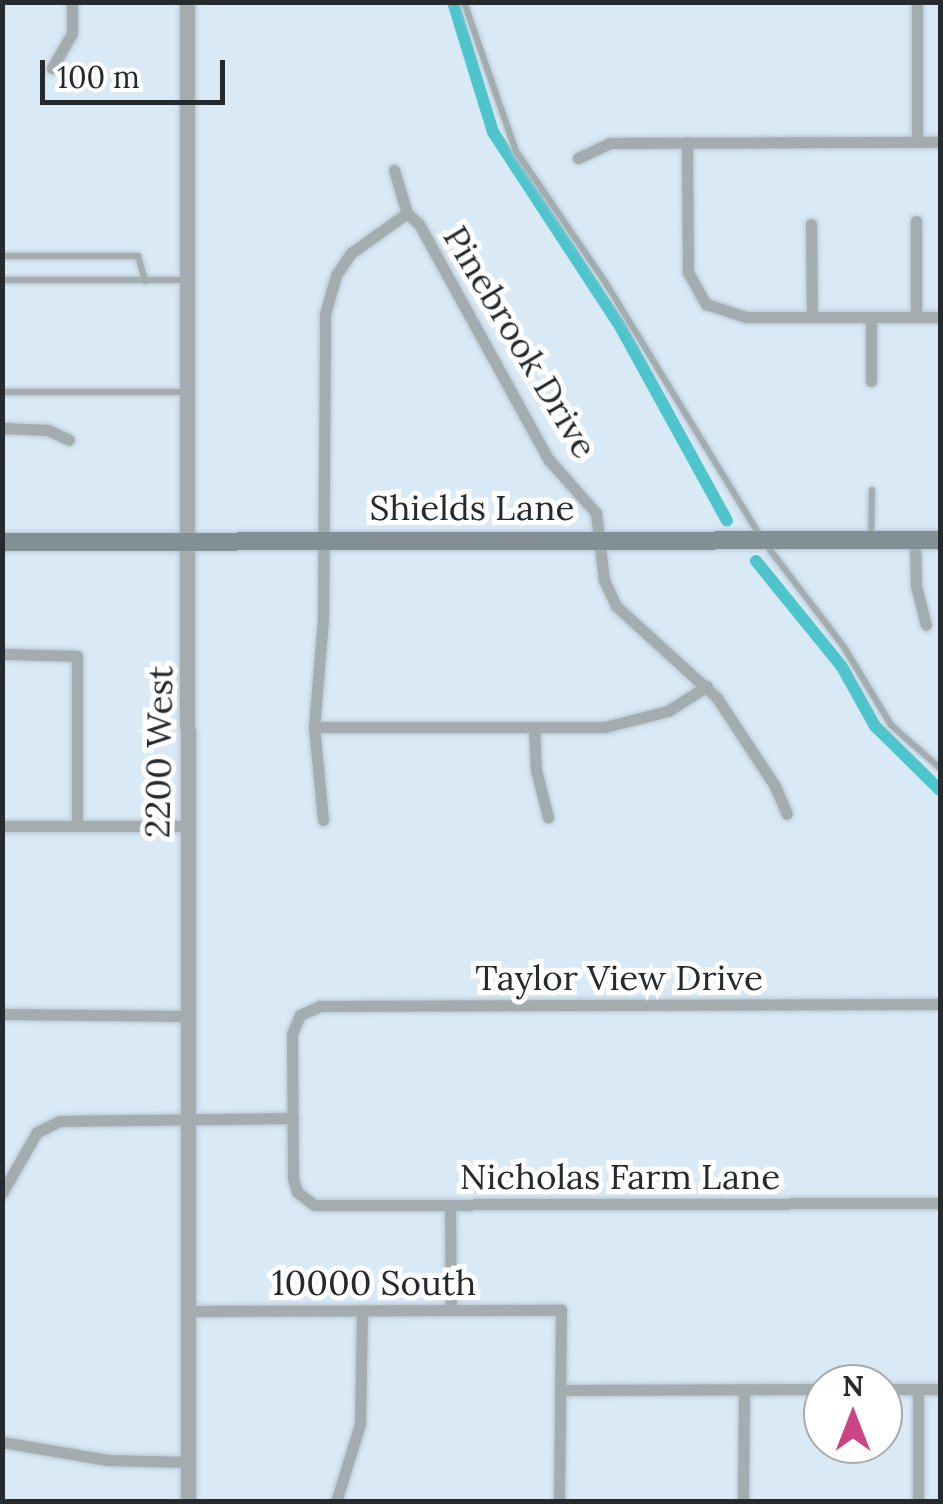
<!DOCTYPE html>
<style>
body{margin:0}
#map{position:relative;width:943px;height:1504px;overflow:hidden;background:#d9e9f6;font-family:Lora,serif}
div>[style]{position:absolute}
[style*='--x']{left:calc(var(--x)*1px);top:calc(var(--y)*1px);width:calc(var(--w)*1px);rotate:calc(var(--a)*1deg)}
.canal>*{height:12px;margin:-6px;padding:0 6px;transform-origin:6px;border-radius:6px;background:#4ec5cd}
.roads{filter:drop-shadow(0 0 2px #b9c7d2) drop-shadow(0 0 2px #b9c7d2)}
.service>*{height:6px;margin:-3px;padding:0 3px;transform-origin:3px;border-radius:3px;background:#a3acaf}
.minor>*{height:11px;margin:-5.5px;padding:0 5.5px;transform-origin:5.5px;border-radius:5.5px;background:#a3acaf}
.tertiary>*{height:15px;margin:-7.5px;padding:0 7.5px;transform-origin:7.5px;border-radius:7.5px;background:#a3acaf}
.secondary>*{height:18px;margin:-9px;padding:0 9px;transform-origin:9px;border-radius:9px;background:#828f94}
span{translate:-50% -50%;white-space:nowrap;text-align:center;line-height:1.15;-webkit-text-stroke:10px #fff;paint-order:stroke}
.street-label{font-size:35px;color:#252a2f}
.frame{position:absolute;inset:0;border:5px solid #252a2f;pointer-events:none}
.north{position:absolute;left:803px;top:1364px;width:100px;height:100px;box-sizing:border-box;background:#fff;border:2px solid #a8aaac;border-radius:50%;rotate:0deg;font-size:28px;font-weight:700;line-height:40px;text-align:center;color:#252a2f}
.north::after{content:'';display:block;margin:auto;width:35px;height:45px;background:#cb4483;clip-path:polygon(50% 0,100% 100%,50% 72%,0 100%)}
.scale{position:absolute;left:40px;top:60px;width:185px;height:45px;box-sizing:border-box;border:5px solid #252a2f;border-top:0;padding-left:12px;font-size:30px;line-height:35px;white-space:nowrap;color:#252a2f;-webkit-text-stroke:8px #fff;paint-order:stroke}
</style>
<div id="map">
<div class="canal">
<div style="--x:453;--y:2;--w:136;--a:72.9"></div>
<div style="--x:493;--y:132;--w:232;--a:56.8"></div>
<div style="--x:620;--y:326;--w:222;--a:61.2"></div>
<div style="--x:756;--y:561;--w:136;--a:50.9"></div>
<div style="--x:842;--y:667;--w:68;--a:60.8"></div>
<div style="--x:875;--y:726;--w:91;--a:44.6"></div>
</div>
<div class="roads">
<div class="service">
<div style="--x:464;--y:2;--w:158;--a:70.8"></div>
<div style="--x:516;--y:151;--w:162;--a:55.8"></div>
<div style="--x:607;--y:285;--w:301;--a:58.6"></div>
<div style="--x:764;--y:542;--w:132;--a:52.7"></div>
<div style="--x:844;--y:647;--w:91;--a:58.9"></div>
<div style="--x:891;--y:725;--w:65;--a:41.3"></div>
<div style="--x:2;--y:256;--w:136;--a:0"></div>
<div style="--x:138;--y:256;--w:26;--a:74"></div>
<div style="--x:2;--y:280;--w:184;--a:0"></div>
<div style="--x:2;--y:392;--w:185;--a:0"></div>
<div style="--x:871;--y:540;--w:50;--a:-88.9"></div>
</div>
<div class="minor">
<div style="--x:917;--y:2;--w:140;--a:90"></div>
<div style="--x:52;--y:68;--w:39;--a:-60"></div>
<div style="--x:72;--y:34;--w:32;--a:-90"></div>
<div style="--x:687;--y:142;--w:130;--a:89.6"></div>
<div style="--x:688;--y:272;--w:37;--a:61"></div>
<div style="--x:706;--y:304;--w:42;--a:18"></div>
<div style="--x:746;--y:317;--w:194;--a:0"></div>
<div style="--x:578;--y:158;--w:35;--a:-25"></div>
<div style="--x:610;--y:143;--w:330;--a:-0.2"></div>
<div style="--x:394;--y:170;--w:45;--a:73.2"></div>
<div style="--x:407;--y:213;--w:16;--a:43"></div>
<div style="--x:419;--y:224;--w:269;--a:61.2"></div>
<div style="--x:549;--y:460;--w:71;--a:48.4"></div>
<div style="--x:596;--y:513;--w:67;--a:83.2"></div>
<div style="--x:604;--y:580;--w:29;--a:65"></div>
<div style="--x:616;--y:606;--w:137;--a:42.3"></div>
<div style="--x:717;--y:698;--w:105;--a:56.6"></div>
<div style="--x:775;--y:786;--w:30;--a:67"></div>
<div style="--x:916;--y:221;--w:96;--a:90"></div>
<div style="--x:811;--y:224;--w:93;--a:89.4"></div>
<div style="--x:871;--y:317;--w:64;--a:90"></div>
<div style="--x:2;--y:428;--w:46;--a:2.5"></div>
<div style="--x:48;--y:430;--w:23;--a:25"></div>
<div style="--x:915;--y:541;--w:45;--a:88.7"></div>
<div style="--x:916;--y:586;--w:40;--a:75.6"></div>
<div style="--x:2;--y:654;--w:75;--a:1.5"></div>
<div style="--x:77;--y:656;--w:170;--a:90"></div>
<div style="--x:314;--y:727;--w:291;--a:0"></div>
<div style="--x:605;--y:727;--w:65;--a:-14.3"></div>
<div style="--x:668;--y:711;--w:46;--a:-32.7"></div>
<div style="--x:534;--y:728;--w:42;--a:87.3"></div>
<div style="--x:536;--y:770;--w:49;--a:75.7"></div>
<div style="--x:323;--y:820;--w:93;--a:-95.5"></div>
<div style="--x:314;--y:727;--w:107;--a:-85.2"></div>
<div style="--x:323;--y:620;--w:306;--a:-89.6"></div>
<div style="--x:325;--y:314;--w:41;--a:-74.2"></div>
<div style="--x:336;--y:275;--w:27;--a:-56"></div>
<div style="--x:351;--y:253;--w:69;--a:-35.5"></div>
<div style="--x:2;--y:826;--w:185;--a:0"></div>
<div style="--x:940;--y:1004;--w:620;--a:179.82"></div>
<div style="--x:320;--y:1006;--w:22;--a:156"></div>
<div style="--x:300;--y:1015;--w:21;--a:113"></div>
<div style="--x:292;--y:1034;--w:144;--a:89.6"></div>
<div style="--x:293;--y:1178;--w:15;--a:74"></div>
<div style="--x:297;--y:1192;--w:21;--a:37"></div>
<div style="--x:314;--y:1205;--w:626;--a:-0.18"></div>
<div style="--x:2;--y:1014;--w:186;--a:0.6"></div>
<div style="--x:2;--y:1193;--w:70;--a:-60.2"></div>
<div style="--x:37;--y:1132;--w:25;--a:-26"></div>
<div style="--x:60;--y:1121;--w:233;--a:-0.7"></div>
<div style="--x:450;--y:1205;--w:105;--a:89.5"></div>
<div style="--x:188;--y:1311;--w:373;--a:-0.2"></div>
<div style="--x:561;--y:1310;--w:192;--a:90.6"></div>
<div style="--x:883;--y:1389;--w:57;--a:0"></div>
<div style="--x:560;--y:1390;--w:263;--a:-0.2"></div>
<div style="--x:2;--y:1442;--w:107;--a:9.7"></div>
<div style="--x:107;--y:1460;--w:80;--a:1.4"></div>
<div style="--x:336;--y:1502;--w:82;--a:-72.9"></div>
<div style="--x:360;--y:1424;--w:114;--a:-89"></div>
<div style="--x:743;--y:1502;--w:113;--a:-89.5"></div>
<div style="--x:918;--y:1502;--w:113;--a:-90"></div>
</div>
<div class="tertiary">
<div style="--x:187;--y:2;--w:1500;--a:89.96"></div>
</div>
<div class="secondary">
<div style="--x:2;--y:542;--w:938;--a:-0.12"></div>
</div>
</div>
<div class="street-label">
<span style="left:520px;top:342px;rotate:59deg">Pinebrook Drive</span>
<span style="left:472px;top:508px">Shields Lane</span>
<span style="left:159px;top:752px;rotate:-89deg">2200 West</span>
<span style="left:619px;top:978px">Taylor View Drive</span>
<span style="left:620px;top:1177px">Nicholas Farm Lane</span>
<span style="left:374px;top:1283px">10000 South</span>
</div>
<div class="frame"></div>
<div class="north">N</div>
<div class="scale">100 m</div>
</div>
